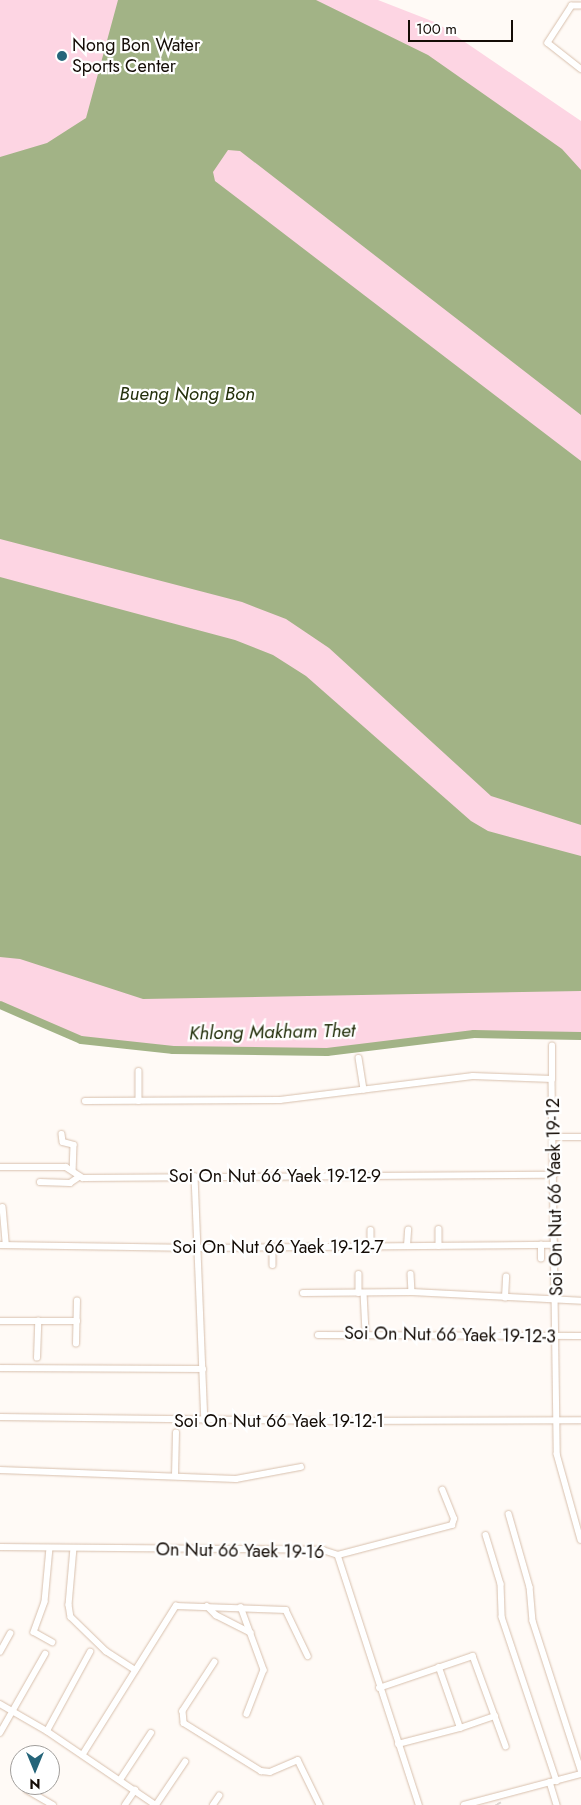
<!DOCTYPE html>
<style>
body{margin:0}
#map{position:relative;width:581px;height:1805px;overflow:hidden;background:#fffaf6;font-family:Jost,sans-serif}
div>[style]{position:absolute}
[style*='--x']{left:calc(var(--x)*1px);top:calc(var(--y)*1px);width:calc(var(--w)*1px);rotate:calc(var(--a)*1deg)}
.green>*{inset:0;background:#fdd5e3}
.water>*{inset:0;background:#a2b386}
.canal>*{height:8px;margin:-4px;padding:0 4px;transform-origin:4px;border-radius:4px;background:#a2b386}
.minor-tunnel>*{height:5.5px;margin-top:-2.75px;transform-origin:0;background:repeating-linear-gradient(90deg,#dcd6d2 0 5.5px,transparent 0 8.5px)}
.roads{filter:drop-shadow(0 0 1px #d8c0ad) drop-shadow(0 0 1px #d8c0ad)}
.minor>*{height:5.5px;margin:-2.75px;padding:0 2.75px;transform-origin:2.75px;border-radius:2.75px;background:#fff}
.dots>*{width:14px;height:14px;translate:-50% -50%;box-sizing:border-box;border:2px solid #fff;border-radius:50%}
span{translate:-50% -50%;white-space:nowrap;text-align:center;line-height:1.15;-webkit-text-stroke:4.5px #fff;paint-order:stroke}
.poi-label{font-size:18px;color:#140c06}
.left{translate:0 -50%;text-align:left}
.street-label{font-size:18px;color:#140c06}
.water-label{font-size:19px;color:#24300c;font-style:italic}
.north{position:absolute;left:10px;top:1745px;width:50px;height:50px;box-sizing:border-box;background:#fff;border:1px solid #a19e9b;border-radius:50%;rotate:180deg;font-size:14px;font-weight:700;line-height:20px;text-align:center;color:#140c06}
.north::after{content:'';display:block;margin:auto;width:18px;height:22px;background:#25657a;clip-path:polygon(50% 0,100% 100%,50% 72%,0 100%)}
.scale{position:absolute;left:408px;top:20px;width:105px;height:22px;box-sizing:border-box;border:2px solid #140c06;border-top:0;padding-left:6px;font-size:15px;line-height:18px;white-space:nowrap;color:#140c06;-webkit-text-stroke:4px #fff;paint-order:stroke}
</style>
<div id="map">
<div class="green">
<div style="clip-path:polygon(0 0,378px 0,437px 23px,581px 121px,581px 1036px,474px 1034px,327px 1052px,173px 1050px,81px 1040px,0 1005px)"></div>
</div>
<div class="water">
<div style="clip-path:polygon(118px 0,316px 0,428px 55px,562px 149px,581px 170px,581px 415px,240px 151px,228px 150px,213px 172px,215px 181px,581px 461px,581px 825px,491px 796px,329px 648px,286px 619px,242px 602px,0 539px,0 157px,47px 143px,86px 118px)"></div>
<div style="clip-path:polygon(0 577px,235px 640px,273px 655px,306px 676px,471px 821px,488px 831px,581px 856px,581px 991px,143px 999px,20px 959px,0 957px)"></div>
</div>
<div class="canal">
<div style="--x:0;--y:1005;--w:88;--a:23.4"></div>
<div style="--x:81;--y:1040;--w:93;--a:6.2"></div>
<div style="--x:173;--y:1050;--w:154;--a:0.7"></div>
<div style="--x:327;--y:1052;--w:148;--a:-7"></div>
<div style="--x:474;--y:1034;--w:107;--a:1.1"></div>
</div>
<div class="minor-tunnel">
<div style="--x:498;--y:1803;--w:2;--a:63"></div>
</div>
<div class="roads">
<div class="minor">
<div style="--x:581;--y:6;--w:9;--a:180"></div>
<div style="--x:572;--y:6;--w:44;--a:123"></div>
<div style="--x:548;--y:43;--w:42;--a:38.2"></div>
<div style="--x:359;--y:1058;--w:32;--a:81"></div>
<div style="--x:139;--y:1071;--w:30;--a:90"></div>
<div style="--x:552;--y:1079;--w:33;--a:-90"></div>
<div style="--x:85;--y:1101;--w:195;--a:-0.3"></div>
<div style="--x:280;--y:1100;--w:194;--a:-7.1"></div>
<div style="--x:473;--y:1076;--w:79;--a:2.2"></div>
<div style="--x:552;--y:1079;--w:375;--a:89.2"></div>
<div style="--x:557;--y:1454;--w:89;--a:74.4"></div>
<div style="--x:62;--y:1134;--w:8;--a:83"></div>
<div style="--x:63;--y:1142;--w:11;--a:15"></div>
<div style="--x:74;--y:1145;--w:25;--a:92"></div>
<div style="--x:555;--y:1137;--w:26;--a:0"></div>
<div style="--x:0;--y:1167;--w:66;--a:0"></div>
<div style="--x:66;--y:1167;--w:20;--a:33"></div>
<div style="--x:83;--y:1178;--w:471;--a:-0.4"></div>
<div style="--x:195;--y:1176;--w:244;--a:87.7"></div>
<div style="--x:40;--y:1182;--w:30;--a:2"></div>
<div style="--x:70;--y:1183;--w:11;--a:-34"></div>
<div style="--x:3;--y:1207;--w:38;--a:85"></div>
<div style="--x:439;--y:1229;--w:17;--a:90"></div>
<div style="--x:371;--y:1230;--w:16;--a:90"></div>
<div style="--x:0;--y:1245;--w:198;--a:0.9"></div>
<div style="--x:198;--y:1248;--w:358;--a:-0.5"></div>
<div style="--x:407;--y:1246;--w:16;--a:-86"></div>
<div style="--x:273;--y:1247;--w:18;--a:90"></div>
<div style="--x:541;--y:1259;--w:14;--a:-90"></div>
<div style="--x:359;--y:1274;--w:19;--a:90"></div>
<div style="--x:411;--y:1274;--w:18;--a:87"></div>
<div style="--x:303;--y:1293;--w:109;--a:-0.5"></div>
<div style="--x:412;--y:1292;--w:169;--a:3"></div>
<div style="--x:364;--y:1293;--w:40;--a:87.1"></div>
<div style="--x:505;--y:1298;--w:21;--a:-87"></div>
<div style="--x:0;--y:1321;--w:77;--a:0"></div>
<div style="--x:318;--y:1335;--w:263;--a:0.2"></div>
<div style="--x:76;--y:1344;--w:43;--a:-88.7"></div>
<div style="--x:37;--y:1358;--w:37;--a:-88"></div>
<div style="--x:0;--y:1368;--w:203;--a:0.3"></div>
<div style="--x:0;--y:1417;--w:336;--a:0.7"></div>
<div style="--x:336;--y:1421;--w:245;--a:-0.2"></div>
<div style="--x:0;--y:1470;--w:236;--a:2.2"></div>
<div style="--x:236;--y:1479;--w:66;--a:-10.5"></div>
<div style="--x:175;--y:1476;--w:43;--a:-88.7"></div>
<div style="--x:509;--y:1514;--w:76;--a:74"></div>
<div style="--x:530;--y:1587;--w:34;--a:85"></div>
<div style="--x:533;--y:1621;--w:157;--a:72.1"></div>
<div style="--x:486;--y:1535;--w:51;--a:73"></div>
<div style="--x:501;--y:1584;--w:33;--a:88"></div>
<div style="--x:502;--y:1617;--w:173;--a:71.5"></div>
<div style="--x:0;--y:1547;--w:323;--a:0.5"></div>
<div style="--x:323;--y:1550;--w:16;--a:18"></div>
<div style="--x:338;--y:1555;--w:263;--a:72"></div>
<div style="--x:50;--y:1548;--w:54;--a:95.3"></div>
<div style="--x:45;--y:1602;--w:32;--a:110"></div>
<div style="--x:34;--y:1632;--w:21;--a:29"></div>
<div style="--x:74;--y:1548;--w:57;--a:95"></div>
<div style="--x:69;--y:1605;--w:12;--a:81"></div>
<div style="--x:71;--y:1617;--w:49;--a:44.2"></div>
<div style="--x:106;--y:1651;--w:35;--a:33"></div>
<div style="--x:338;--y:1555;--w:118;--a:-14.7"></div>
<div style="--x:452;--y:1525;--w:6;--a:-72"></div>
<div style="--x:454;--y:1519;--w:31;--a:-112"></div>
<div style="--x:207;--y:1606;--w:13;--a:45"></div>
<div style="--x:216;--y:1615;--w:39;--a:27"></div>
<div style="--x:241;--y:1607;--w:67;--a:69.9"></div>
<div style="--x:264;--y:1670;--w:47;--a:111.1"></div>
<div style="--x:0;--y:1652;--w:21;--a:-61"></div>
<div style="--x:215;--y:1662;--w:59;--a:123.1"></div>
<div style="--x:183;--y:1711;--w:12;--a:85"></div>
<div style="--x:184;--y:1723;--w:91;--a:31.9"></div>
<div style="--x:261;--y:1771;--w:9;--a:6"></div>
<div style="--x:270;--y:1772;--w:30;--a:-23"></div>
<div style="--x:298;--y:1760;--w:50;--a:63.9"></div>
<div style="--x:379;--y:1688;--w:99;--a:-18.8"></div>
<div style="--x:473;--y:1656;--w:96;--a:69.9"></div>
<div style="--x:0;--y:1704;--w:54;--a:29.9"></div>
<div style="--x:47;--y:1731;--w:132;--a:34.2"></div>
<div style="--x:156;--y:1805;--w:52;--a:-56"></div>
<div style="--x:460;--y:1728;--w:37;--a:-19"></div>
<div style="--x:47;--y:1731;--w:90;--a:-61.4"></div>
<div style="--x:0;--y:1733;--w:91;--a:-60.3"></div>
<div style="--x:398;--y:1744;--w:64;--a:-14.5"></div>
<div style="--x:460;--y:1728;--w:64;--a:-109.3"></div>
<div style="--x:83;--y:1754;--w:175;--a:-57.9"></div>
<div style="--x:176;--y:1606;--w:110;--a:2.1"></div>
<div style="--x:286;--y:1610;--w:51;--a:64.4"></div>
<div style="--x:120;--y:1780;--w:56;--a:-56.6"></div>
<div style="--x:550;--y:1782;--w:24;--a:73"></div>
<div style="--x:27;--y:1790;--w:30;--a:30"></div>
<div style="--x:125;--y:1805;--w:18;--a:-56"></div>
<div style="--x:213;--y:1805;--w:11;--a:-56"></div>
<div style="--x:464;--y:1805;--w:121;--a:-14.8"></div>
</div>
</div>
<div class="dots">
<div style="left:62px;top:56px;background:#25657a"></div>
</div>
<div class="poi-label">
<span class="left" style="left:72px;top:56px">Nong Bon Water<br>Sports Center</span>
</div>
<div class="street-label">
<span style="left:275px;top:1176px">Soi On Nut 66 Yaek 19-12-9</span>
<span style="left:555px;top:1197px;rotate:-91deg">Soi On Nut 66 Yaek 19-12</span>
<span style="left:278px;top:1247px">Soi On Nut 66 Yaek 19-12-7</span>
<span style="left:450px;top:1335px;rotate:1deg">Soi On Nut 66 Yaek 19-12-3</span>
<span style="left:279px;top:1421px">Soi On Nut 66 Yaek 19-12-1</span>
<span style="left:240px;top:1551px;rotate:1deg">On Nut 66 Yaek 19-16</span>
</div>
<div class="water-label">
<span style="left:187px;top:394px">Bueng Nong Bon</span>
<span style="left:272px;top:1032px;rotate:-1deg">Khlong Makham Thet</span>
</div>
<div class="north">N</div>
<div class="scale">100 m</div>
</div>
